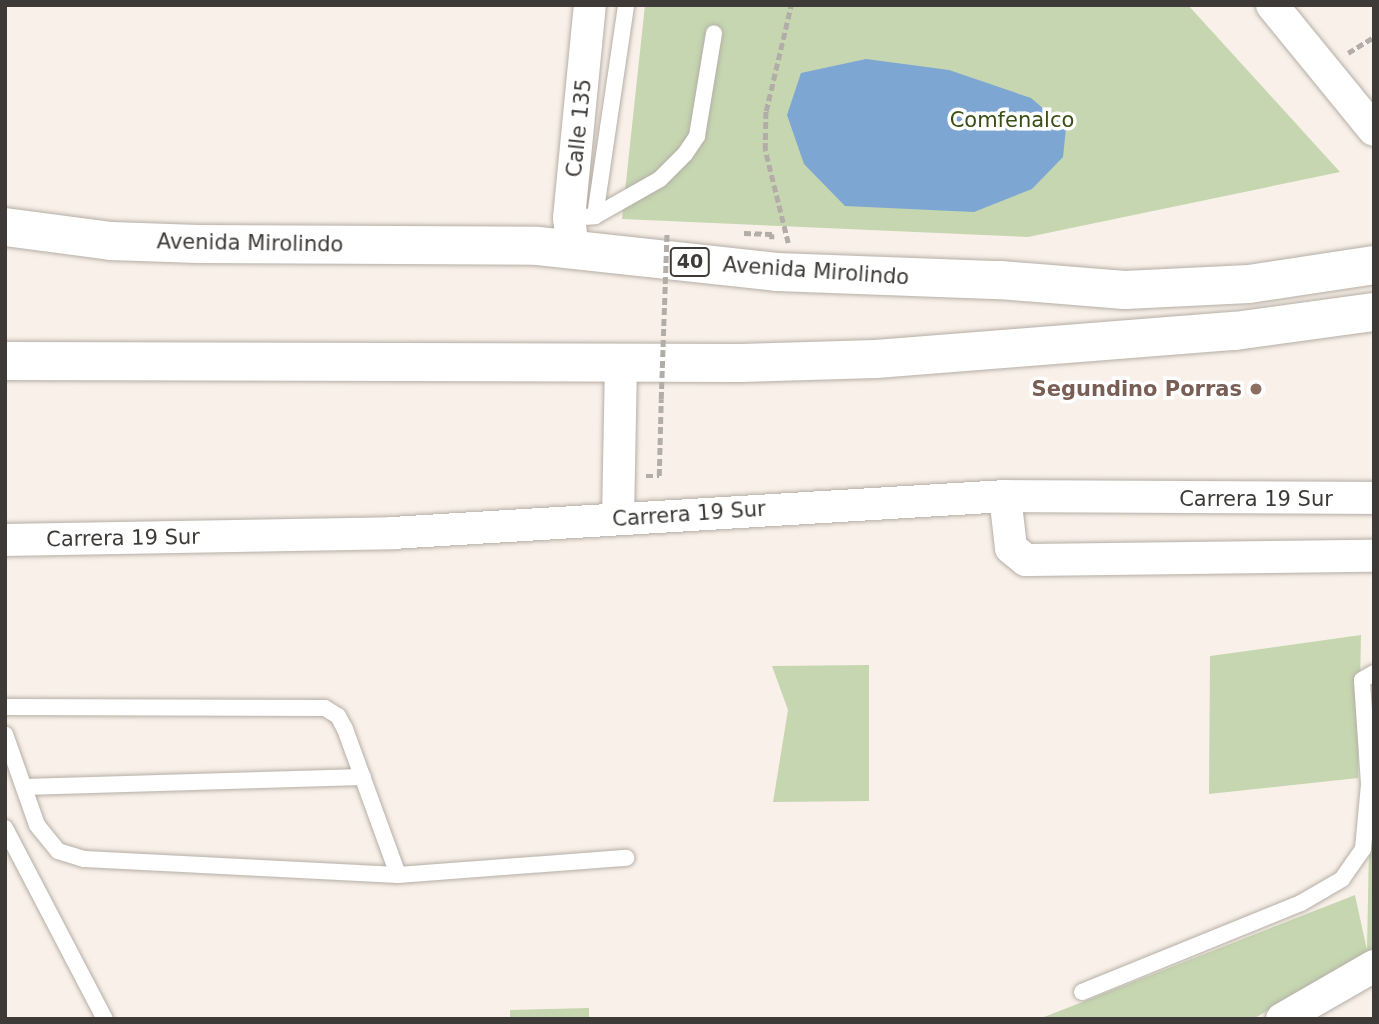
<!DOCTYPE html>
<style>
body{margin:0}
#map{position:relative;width:1379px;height:1024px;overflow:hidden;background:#f9f1e9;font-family:"DejaVu Sans",sans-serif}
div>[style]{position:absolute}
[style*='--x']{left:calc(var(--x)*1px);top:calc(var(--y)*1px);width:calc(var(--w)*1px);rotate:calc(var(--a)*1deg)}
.green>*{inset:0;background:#c5d6b0}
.water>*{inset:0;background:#7da6d3}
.path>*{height:4.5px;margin-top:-2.25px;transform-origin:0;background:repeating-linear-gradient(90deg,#b3ada7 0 7px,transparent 0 10.5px)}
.roads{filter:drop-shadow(0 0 2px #b5aea6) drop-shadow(0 0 2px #b5aea6)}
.service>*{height:16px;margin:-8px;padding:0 8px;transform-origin:8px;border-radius:8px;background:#fff}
.minor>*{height:32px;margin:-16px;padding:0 16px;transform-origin:16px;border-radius:16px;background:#fff}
.primary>*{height:38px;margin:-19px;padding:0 19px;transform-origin:19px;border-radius:19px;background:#fff}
.path-bridge>*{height:4.5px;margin-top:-2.25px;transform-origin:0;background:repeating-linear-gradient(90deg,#b3ada7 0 7px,transparent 0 10.5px)}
.dots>*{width:19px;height:19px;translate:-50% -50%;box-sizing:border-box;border:4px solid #fff;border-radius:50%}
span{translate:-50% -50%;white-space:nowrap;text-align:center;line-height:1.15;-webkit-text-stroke:7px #fff;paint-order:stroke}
.shield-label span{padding:2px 5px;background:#fff;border:2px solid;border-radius:5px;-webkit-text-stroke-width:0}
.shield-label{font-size:19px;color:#3d3a37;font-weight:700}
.park-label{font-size:21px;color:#394e12}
.street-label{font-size:21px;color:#3d3a37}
.education-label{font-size:21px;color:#785e54;font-weight:700}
.right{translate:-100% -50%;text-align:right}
.frame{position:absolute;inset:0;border:7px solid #3d3a37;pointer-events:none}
</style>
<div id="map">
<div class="green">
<div style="clip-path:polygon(645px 5px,1188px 5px,1340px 172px,1028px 237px,622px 219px)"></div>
<div style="clip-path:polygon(1374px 595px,1374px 951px,1253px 1019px,1039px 1019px,1355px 895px,1367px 950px)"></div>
<div style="clip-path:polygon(1361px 635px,1358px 778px,1209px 794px,1210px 656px)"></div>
<div style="clip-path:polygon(869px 665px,869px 801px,773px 802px,788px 710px,772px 666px)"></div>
<div style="clip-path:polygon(589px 1008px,589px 1019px,510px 1019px,510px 1010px)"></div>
</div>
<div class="water">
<div style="clip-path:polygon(866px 59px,949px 70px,1031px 98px,1066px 128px,1063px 157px,1032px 189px,974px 212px,845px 206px,804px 164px,787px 115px,801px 73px)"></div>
</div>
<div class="path">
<div style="--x:1348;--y:53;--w:31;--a:-32"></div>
<div style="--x:744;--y:233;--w:28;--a:2"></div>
<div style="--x:772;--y:234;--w:5;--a:90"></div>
<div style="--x:788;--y:243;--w:96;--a:-103.9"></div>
<div style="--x:765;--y:150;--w:39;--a:-89"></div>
<div style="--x:766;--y:111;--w:109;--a:-76.7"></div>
<div style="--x:646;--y:476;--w:13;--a:0"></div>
<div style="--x:659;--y:476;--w:77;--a:-88.5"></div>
</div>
<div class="roads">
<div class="service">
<div style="--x:595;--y:216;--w:75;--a:-29.6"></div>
<div style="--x:660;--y:179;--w:35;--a:-45"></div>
<div style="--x:685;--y:154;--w:22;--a:-56"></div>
<div style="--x:697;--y:136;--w:104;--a:-80.6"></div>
<div style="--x:569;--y:218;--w:26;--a:-4"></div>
<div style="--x:595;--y:216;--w:213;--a:-81.6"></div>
<div style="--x:5;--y:707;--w:320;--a:0.2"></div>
<div style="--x:325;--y:708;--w:15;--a:32"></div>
<div style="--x:338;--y:716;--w:15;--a:62"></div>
<div style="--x:345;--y:729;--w:155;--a:70"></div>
<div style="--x:398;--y:875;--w:314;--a:-177.1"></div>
<div style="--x:84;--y:859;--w:27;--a:-163"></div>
<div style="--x:58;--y:851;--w:33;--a:-129"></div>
<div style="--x:37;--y:825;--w:96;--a:-109.4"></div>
<div style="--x:24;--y:787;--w:339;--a:-1.7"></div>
<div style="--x:5;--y:828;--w:216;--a:62.4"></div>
<div style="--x:398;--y:875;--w:229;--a:-4.3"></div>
<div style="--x:1082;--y:992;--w:236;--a:-22.1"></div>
<div style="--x:1301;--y:903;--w:48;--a:-30.3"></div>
<div style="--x:1342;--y:879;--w:37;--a:-55"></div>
<div style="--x:1363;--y:849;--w:65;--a:-84.7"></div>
<div style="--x:1369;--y:784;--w:104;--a:-93.9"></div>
<div style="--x:1362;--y:680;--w:14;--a:-30"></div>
</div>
<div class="minor">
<div style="--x:1272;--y:5;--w:161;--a:50.8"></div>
<div style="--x:573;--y:250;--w:32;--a:-97"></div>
<div style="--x:569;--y:218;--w:214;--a:-84.4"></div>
<div style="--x:1005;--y:496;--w:52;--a:83.4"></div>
<div style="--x:1011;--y:548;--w:19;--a:39"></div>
<div style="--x:1026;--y:560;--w:348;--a:-0.7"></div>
<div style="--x:618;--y:519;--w:156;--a:-88.9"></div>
<div style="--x:5;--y:540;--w:387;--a:-1"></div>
<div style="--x:392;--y:533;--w:614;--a:-3.45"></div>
<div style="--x:1005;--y:496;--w:369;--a:0.3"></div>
<div style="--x:1282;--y:1019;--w:106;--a:-29.9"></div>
</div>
<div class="primary">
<div style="--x:5;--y:227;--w:107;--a:7.5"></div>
<div style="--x:111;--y:241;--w:87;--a:2"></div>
<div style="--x:198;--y:244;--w:340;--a:0.3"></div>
<div style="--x:538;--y:246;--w:240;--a:6.2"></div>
<div style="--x:777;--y:272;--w:223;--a:2.1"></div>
<div style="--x:1000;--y:280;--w:125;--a:4.6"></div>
<div style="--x:1125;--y:290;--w:124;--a:-2.8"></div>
<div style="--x:1249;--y:284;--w:126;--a:-8.6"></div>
<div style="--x:5;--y:361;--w:735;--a:0.16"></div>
<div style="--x:740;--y:363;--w:136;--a:-1.7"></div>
<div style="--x:876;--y:359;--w:360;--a:-4.5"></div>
<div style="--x:1235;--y:331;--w:140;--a:-7.8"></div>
</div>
</div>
<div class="path-bridge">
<div style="--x:661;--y:399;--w:168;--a:-88"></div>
</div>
<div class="dots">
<div style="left:1256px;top:389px;background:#8d6e63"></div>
</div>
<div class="shield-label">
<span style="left:690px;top:262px">40</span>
</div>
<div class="park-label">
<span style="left:1012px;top:120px">Comfenalco</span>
</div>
<div class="street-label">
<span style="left:579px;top:128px;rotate:-84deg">Calle 135</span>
<span style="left:250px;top:243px;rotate:1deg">Avenida Mirolindo</span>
<span style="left:816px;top:271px;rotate:4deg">Avenida Mirolindo</span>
<span style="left:1256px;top:499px">Carrera 19 Sur</span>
<span style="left:689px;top:514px;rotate:-4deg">Carrera 19 Sur</span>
<span style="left:123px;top:538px;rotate:-1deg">Carrera 19 Sur</span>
</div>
<div class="education-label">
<span class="right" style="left:1242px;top:389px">Segundino Porras</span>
</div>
<div class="frame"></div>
</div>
